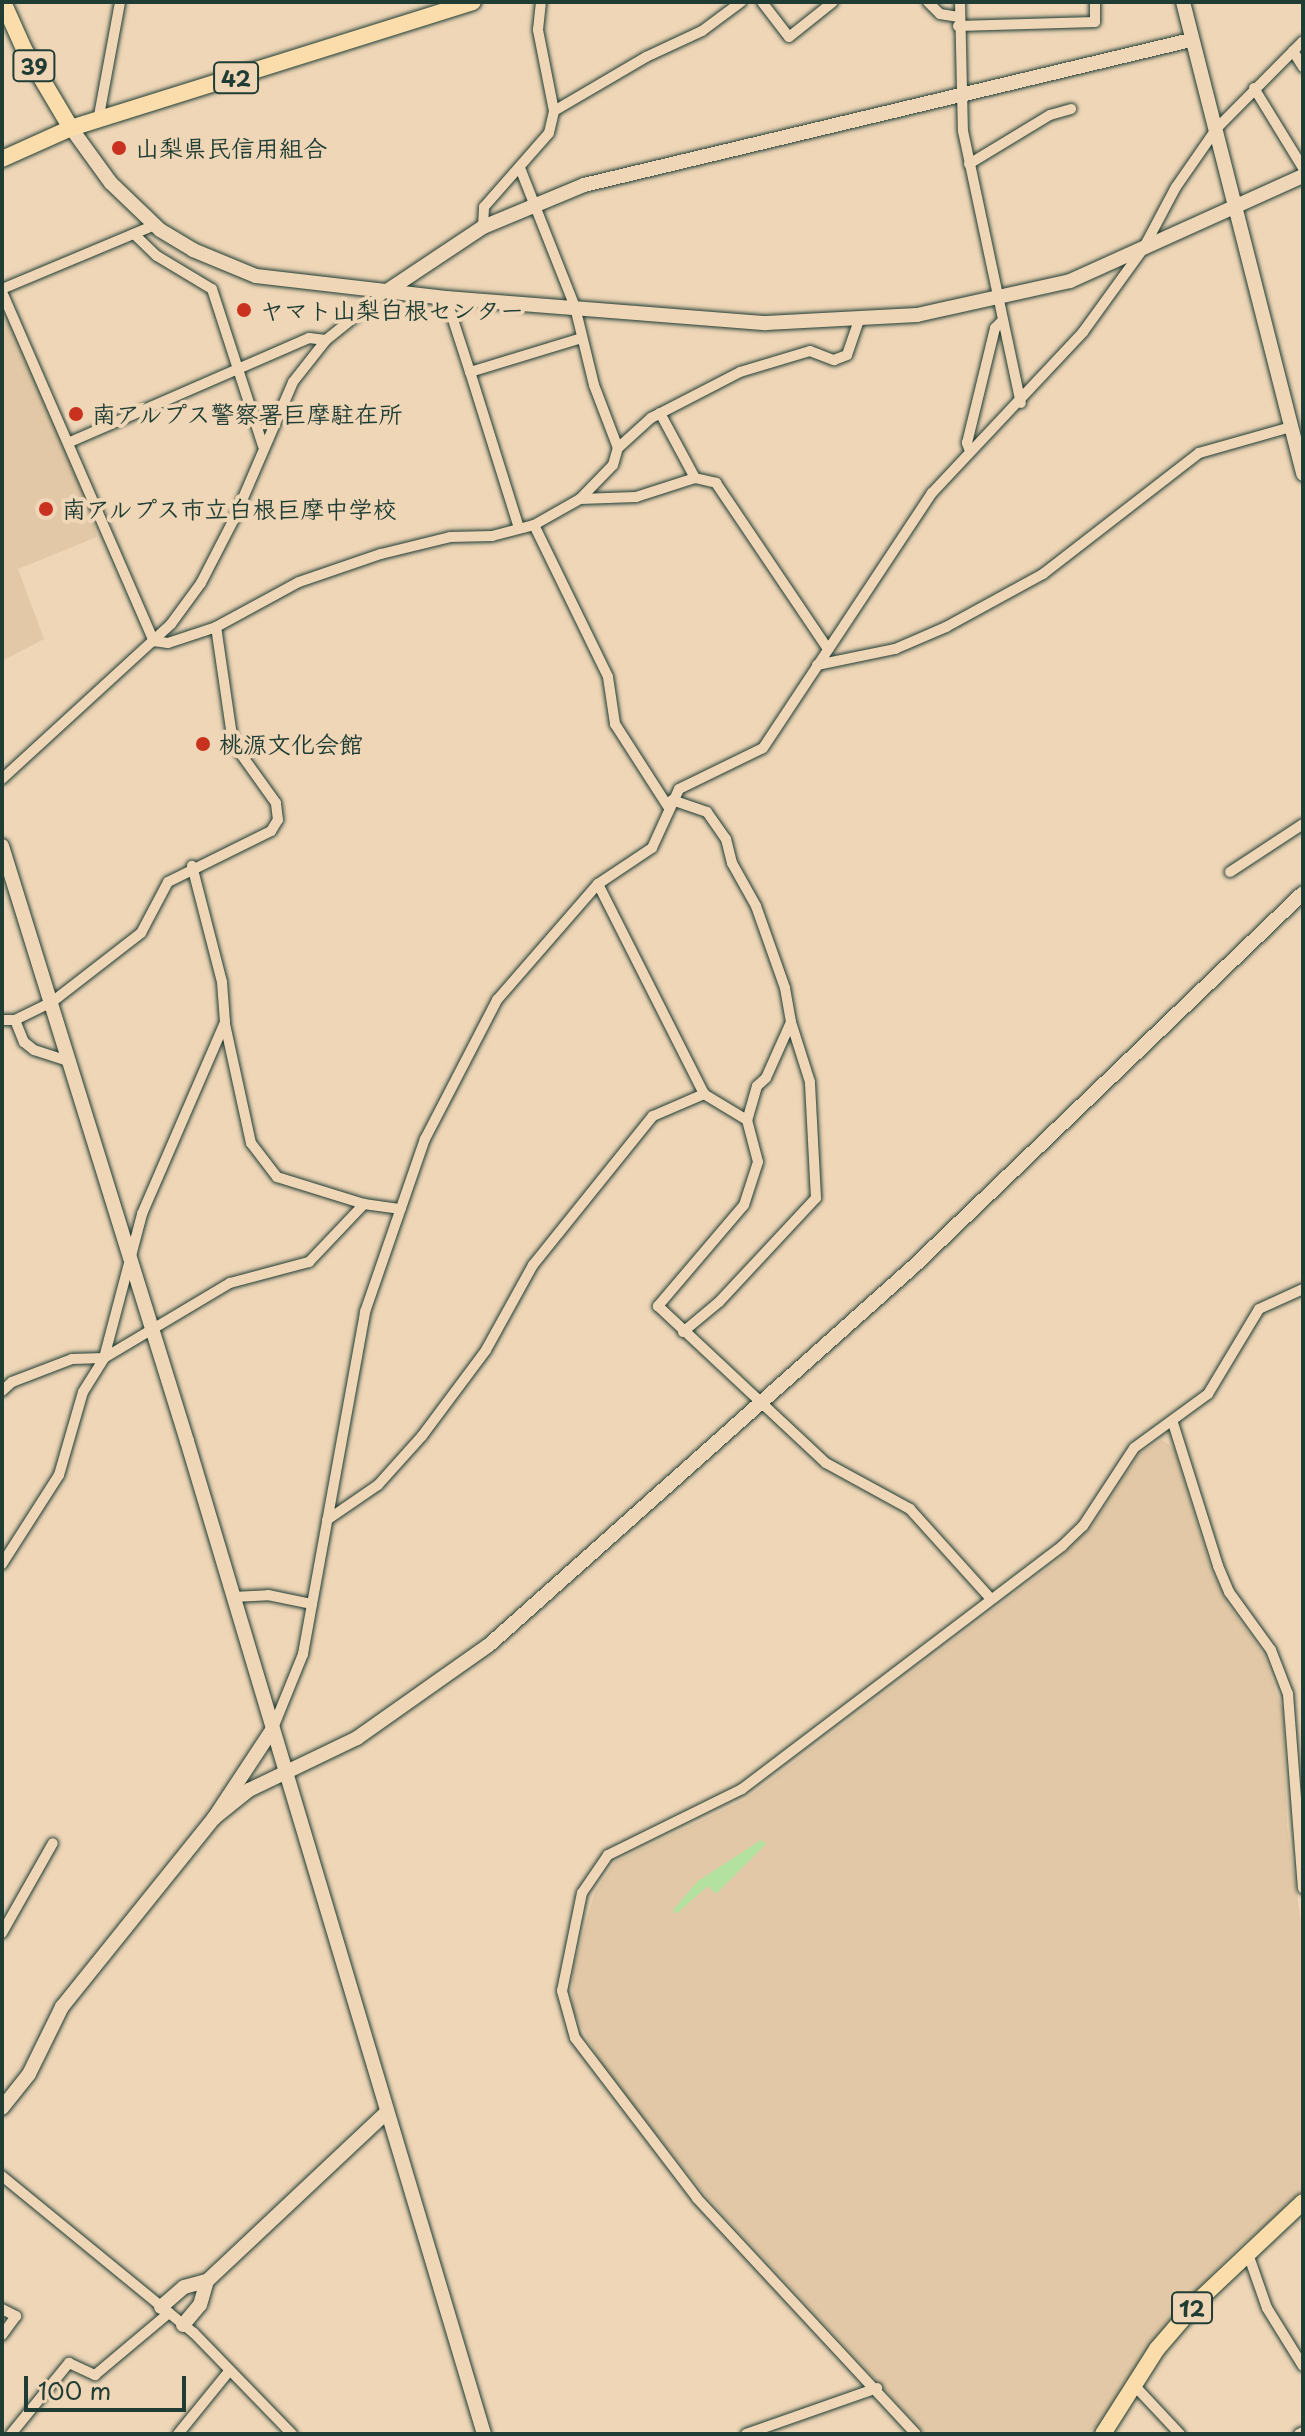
<!DOCTYPE html>
<meta charset="utf-8">
<style>
body{margin:0}
#map{position:relative;width:1305px;height:2436px;overflow:hidden;background:#efd6b7;font-family:"Playpen Sans","Klee One",sans-serif}
div>[style]{position:absolute}
[style*='--x']{left:calc(var(--x)*1px);top:calc(var(--y)*1px);width:calc(var(--w)*1px);rotate:calc(var(--a)*1deg)}
.built>*{inset:0;background:#e2c8a6}
.green>*{inset:0;background:#b3e1a0}
.roads{filter:drop-shadow(0 0 2px #1f3d34) drop-shadow(0 0 2px #1f3d34)}
.street>*{height:10px;margin:-5px;padding:0 5px;transform-origin:5px;border-radius:5px;background:#efd6b7}
.secondary>*{height:14px;margin:-7px;padding:0 7px;transform-origin:7px;border-radius:7px;background:#efd6b7}
.primary>*{height:16px;margin:-8px;padding:0 8px;transform-origin:8px;border-radius:8px;background:#fbddab}
.dots>*{width:22px;height:22px;translate:-50% -50%;box-sizing:border-box;border:4px solid #efd6b7;border-radius:50%}
span{translate:-50% -50%;white-space:nowrap;text-align:center;line-height:1.15;-webkit-text-stroke:8px #efd6b7;paint-order:stroke}
.shield-label span{padding:2px 6px;background:#efd6b7;border:2px solid;border-radius:6px;-webkit-text-stroke-width:0}
.shield-label{font-size:22px;color:#1f3d34;font-weight:700}
.poi-label{font-size:24px;color:#1f3d34;font-weight:700}
.left{translate:0 -50%;text-align:left}
.frame{position:absolute;inset:0;border:4px solid #1f3d34;pointer-events:none}
.scale{position:absolute;left:24px;top:2376px;width:162px;height:36px;box-sizing:border-box;border:4px solid #1f3d34;border-top:0;padding-left:10px;font-size:24px;line-height:28px;white-space:nowrap;color:#1f3d34;-webkit-text-stroke:6px #efd6b7;paint-order:stroke}
</style>
<div id="map">
<div class="built">
<div style="clip-path:polygon(2px 307px,82px 481px,97px 537px,18px 569px,44px 639px,2px 661px)"></div>
<div style="clip-path:polygon(1162px 1440px,1174px 1448px,1211px 1569px,1227px 1603px,1264px 1655px,1283px 1712px,1287px 1826px,1303px 1936px,1303px 2193px,1233px 2253px,1187px 2302px,1097px 2427px,1085px 2434px,926px 2434px,709px 2199px,605px 2071px,572px 2009px,573px 1970px,594px 1894px,615px 1862px,746px 1799px,1055px 1563px,1095px 1522px,1139px 1454px)"></div>
</div>
<div class="green">
<div style="clip-path:polygon(761px 1840px,766px 1844px,716px 1894px,708px 1886px,676px 1914px,673px 1910px,698px 1881px)"></div>
</div>
<div class="roads">
<div class="street">
<div style="--x:762;--y:2;--w:44;--a:52.4"></div>
<div style="--x:789;--y:37;--w:56;--a:-38.5"></div>
<div style="--x:928;--y:2;--w:17;--a:45"></div>
<div style="--x:940;--y:14;--w:19;--a:9"></div>
<div style="--x:960;--y:2;--w:129;--a:88.7"></div>
<div style="--x:963;--y:131;--w:278;--a:78"></div>
<div style="--x:958;--y:26;--w:137;--a:-1.7"></div>
<div style="--x:1095;--y:22;--w:20;--a:-90"></div>
<div style="--x:1293;--y:51;--w:19;--a:58"></div>
<div style="--x:1254;--y:88;--w:94;--a:58.5"></div>
<div style="--x:554;--y:111;--w:107;--a:-30.4"></div>
<div style="--x:646;--y:57;--w:62;--a:-24.9"></div>
<div style="--x:702;--y:31;--w:49;--a:-36.6"></div>
<div style="--x:98;--y:121;--w:121;--a:-79.5"></div>
<div style="--x:969;--y:164;--w:95;--a:-31.2"></div>
<div style="--x:1050;--y:115;--w:22;--a:-16"></div>
<div style="--x:483;--y:227;--w:20;--a:-87"></div>
<div style="--x:484;--y:207;--w:98;--a:-48.7"></div>
<div style="--x:549;--y:133;--w:23;--a:-77"></div>
<div style="--x:554;--y:111;--w:83;--a:-101.2"></div>
<div style="--x:538;--y:30;--w:28;--a:-84"></div>
<div style="--x:134;--y:234;--w:32;--a:44"></div>
<div style="--x:157;--y:256;--w:64;--a:31"></div>
<div style="--x:212;--y:289;--w:165;--a:72"></div>
<div style="--x:2;--y:289;--w:166;--a:-22.7"></div>
<div style="--x:2;--y:292;--w:381;--a:66.5"></div>
<div style="--x:446;--y:298;--w:78;--a:72"></div>
<div style="--x:660;--y:413;--w:74;--a:61.7"></div>
<div style="--x:695;--y:478;--w:22;--a:13"></div>
<div style="--x:716;--y:483;--w:200;--a:56"></div>
<div style="--x:70;--y:442;--w:261;--a:-23.5"></div>
<div style="--x:309;--y:338;--w:17;--a:7"></div>
<div style="--x:618;--y:448;--w:45;--a:-42.3"></div>
<div style="--x:651;--y:418;--w:100;--a:-27.3"></div>
<div style="--x:740;--y:372;--w:73;--a:-16.7"></div>
<div style="--x:810;--y:351;--w:26;--a:21"></div>
<div style="--x:834;--y:360;--w:14;--a:-21"></div>
<div style="--x:847;--y:355;--w:36;--a:-71"></div>
<div style="--x:970;--y:451;--w:9;--a:-111"></div>
<div style="--x:967;--y:443;--w:118;--a:-76.3"></div>
<div style="--x:995;--y:328;--w:11;--a:-45"></div>
<div style="--x:580;--y:499;--w:56;--a:-2"></div>
<div style="--x:636;--y:497;--w:62;--a:-17.9"></div>
<div style="--x:534;--y:525;--w:169;--a:64"></div>
<div style="--x:608;--y:677;--w:48;--a:81.5"></div>
<div style="--x:615;--y:724;--w:100;--a:57.3"></div>
<div style="--x:519;--y:528;--w:164;--a:-107.4"></div>
<div style="--x:470;--y:372;--w:117;--a:-16.9"></div>
<div style="--x:154;--y:641;--w:14;--a:8"></div>
<div style="--x:168;--y:643;--w:51;--a:-18.4"></div>
<div style="--x:216;--y:627;--w:94;--a:-28.5"></div>
<div style="--x:299;--y:582;--w:87;--a:-18.9"></div>
<div style="--x:381;--y:554;--w:71;--a:-13.8"></div>
<div style="--x:450;--y:537;--w:42;--a:-1.4"></div>
<div style="--x:492;--y:536;--w:43;--a:-14.7"></div>
<div style="--x:534;--y:525;--w:53;--a:-29.5"></div>
<div style="--x:580;--y:499;--w:47;--a:-45.9"></div>
<div style="--x:613;--y:465;--w:18;--a:-74"></div>
<div style="--x:618;--y:448;--w:67;--a:-110.9"></div>
<div style="--x:594;--y:385;--w:80;--a:-103.7"></div>
<div style="--x:575;--y:307;--w:149;--a:-111.6"></div>
<div style="--x:817;--y:665;--w:80;--a:-11.6"></div>
<div style="--x:895;--y:649;--w:56;--a:-23.3"></div>
<div style="--x:946;--y:627;--w:111;--a:-28.7"></div>
<div style="--x:1043;--y:574;--w:197;--a:-37.8"></div>
<div style="--x:1199;--y:453;--w:96;--a:-15.8"></div>
<div style="--x:2;--y:779;--w:229;--a:-42.5"></div>
<div style="--x:171;--y:624;--w:51;--a:-53.8"></div>
<div style="--x:201;--y:583;--w:72;--a:-62.7"></div>
<div style="--x:234;--y:519;--w:149;--a:-66.7"></div>
<div style="--x:293;--y:382;--w:53;--a:-51.8"></div>
<div style="--x:326;--y:340;--w:78;--a:-38.8"></div>
<div style="--x:672;--y:800;--w:37;--a:19"></div>
<div style="--x:707;--y:812;--w:33;--a:55"></div>
<div style="--x:726;--y:839;--w:25;--a:76"></div>
<div style="--x:732;--y:863;--w:49;--a:60.8"></div>
<div style="--x:756;--y:906;--w:87;--a:70.5"></div>
<div style="--x:785;--y:988;--w:35;--a:80"></div>
<div style="--x:791;--y:1022;--w:61;--a:114.1"></div>
<div style="--x:766;--y:1078;--w:12;--a:138"></div>
<div style="--x:757;--y:1086;--w:35;--a:106"></div>
<div style="--x:747;--y:1120;--w:43;--a:75.3"></div>
<div style="--x:758;--y:1162;--w:45;--a:108"></div>
<div style="--x:744;--y:1205;--w:133;--a:130.4"></div>
<div style="--x:658;--y:1306;--w:230;--a:43.1"></div>
<div style="--x:826;--y:1463;--w:96;--a:28.7"></div>
<div style="--x:910;--y:1509;--w:121;--a:48"></div>
<div style="--x:1230;--y:872;--w:87;--a:-33.3"></div>
<div style="--x:598;--y:884;--w:235;--a:63.2"></div>
<div style="--x:704;--y:1094;--w:50;--a:31.2"></div>
<div style="--x:2;--y:1020;--w:13;--a:0"></div>
<div style="--x:15;--y:1020;--w:41;--a:-25.9"></div>
<div style="--x:52;--y:1002;--w:113;--a:-37.8"></div>
<div style="--x:141;--y:933;--w:58;--a:-62.1"></div>
<div style="--x:168;--y:882;--w:115;--a:-26.3"></div>
<div style="--x:271;--y:831;--w:13;--a:-58"></div>
<div style="--x:278;--y:820;--w:17;--a:-97"></div>
<div style="--x:276;--y:803;--w:74;--a:-125.6"></div>
<div style="--x:233;--y:743;--w:117;--a:-98.3"></div>
<div style="--x:15;--y:1020;--w:24;--a:68"></div>
<div style="--x:24;--y:1042;--w:13;--a:39"></div>
<div style="--x:34;--y:1050;--w:39;--a:18"></div>
<div style="--x:225;--y:1024;--w:122;--a:77.7"></div>
<div style="--x:251;--y:1143;--w:43;--a:52.6"></div>
<div style="--x:277;--y:1177;--w:91;--a:17.2"></div>
<div style="--x:364;--y:1204;--w:37;--a:8"></div>
<div style="--x:683;--y:1332;--w:47;--a:-39.8"></div>
<div style="--x:719;--y:1302;--w:142;--a:-47"></div>
<div style="--x:816;--y:1198;--w:116;--a:-93"></div>
<div style="--x:810;--y:1082;--w:63;--a:-107.6"></div>
<div style="--x:2;--y:1391;--w:13;--a:-42"></div>
<div style="--x:12;--y:1382;--w:64;--a:-21"></div>
<div style="--x:72;--y:1359;--w:32;--a:-2"></div>
<div style="--x:104;--y:1358;--w:147;--a:-30.8"></div>
<div style="--x:230;--y:1283;--w:82;--a:-14.9"></div>
<div style="--x:309;--y:1262;--w:80;--a:-46.5"></div>
<div style="--x:1173;--y:1423;--w:150;--a:72.5"></div>
<div style="--x:1218;--y:1566;--w:28;--a:67"></div>
<div style="--x:1229;--y:1592;--w:72;--a:54.1"></div>
<div style="--x:1271;--y:1650;--w:47;--a:68.9"></div>
<div style="--x:1288;--y:1694;--w:195;--a:85.6"></div>
<div style="--x:327;--y:1520;--w:62;--a:-34.5"></div>
<div style="--x:378;--y:1485;--w:66;--a:-48.1"></div>
<div style="--x:422;--y:1436;--w:107;--a:-53.3"></div>
<div style="--x:486;--y:1350;--w:97;--a:-61.1"></div>
<div style="--x:533;--y:1265;--w:191;--a:-51.2"></div>
<div style="--x:653;--y:1116;--w:56;--a:-23.3"></div>
<div style="--x:2;--y:1564;--w:106;--a:-57.4"></div>
<div style="--x:59;--y:1475;--w:86;--a:-73.9"></div>
<div style="--x:83;--y:1392;--w:40;--a:-58"></div>
<div style="--x:104;--y:1358;--w:149;--a:-75.2"></div>
<div style="--x:142;--y:1214;--w:209;--a:-66.6"></div>
<div style="--x:225;--y:1022;--w:40;--a:-94.3"></div>
<div style="--x:222;--y:982;--w:120;--a:-104.5"></div>
<div style="--x:233;--y:1597;--w:35;--a:-3"></div>
<div style="--x:268;--y:1595;--w:45;--a:11.6"></div>
<div style="--x:273;--y:1728;--w:80;--a:-67.9"></div>
<div style="--x:303;--y:1654;--w:348;--a:-79.7"></div>
<div style="--x:365;--y:1312;--w:183;--a:-70.9"></div>
<div style="--x:425;--y:1139;--w:157;--a:-62.6"></div>
<div style="--x:497;--y:1000;--w:154;--a:-49"></div>
<div style="--x:598;--y:884;--w:65;--a:-33.7"></div>
<div style="--x:652;--y:848;--w:65;--a:-65.4"></div>
<div style="--x:679;--y:789;--w:93;--a:-26"></div>
<div style="--x:763;--y:748;--w:306;--a:-56.5"></div>
<div style="--x:932;--y:493;--w:221;--a:-46.8"></div>
<div style="--x:1083;--y:332;--w:102;--a:-54.1"></div>
<div style="--x:1143;--y:249;--w:70;--a:-62"></div>
<div style="--x:1176;--y:187;--w:72;--a:-55.2"></div>
<div style="--x:1217;--y:128;--w:122;--a:-45.3"></div>
<div style="--x:2;--y:1933;--w:103;--a:-60.5"></div>
<div style="--x:2;--y:2176;--w:248;--a:39.3"></div>
<div style="--x:194;--y:2333;--w:141;--a:45.9"></div>
<div style="--x:1247;--y:2251;--w:60;--a:70.7"></div>
<div style="--x:1267;--y:2308;--w:68;--a:58.2"></div>
<div style="--x:2;--y:2309;--w:16;--a:27"></div>
<div style="--x:16;--y:2316;--w:24;--a:126"></div>
<div style="--x:1133;--y:2384;--w:69;--a:46.8"></div>
<div style="--x:11;--y:2434;--w:92;--a:-50.8"></div>
<div style="--x:69;--y:2363;--w:29;--a:25"></div>
<div style="--x:95;--y:2375;--w:97;--a:-40"></div>
<div style="--x:178;--y:2434;--w:82;--a:-50.9"></div>
<div style="--x:746;--y:2434;--w:139;--a:-19.3"></div>
<div style="--x:916;--y:2434;--w:322;--a:-132.9"></div>
<div style="--x:697;--y:2198;--w:201;--a:-127.3"></div>
<div style="--x:575;--y:2038;--w:49;--a:-105.5"></div>
<div style="--x:562;--y:1991;--w:100;--a:-78.5"></div>
<div style="--x:582;--y:1893;--w:46;--a:-55.6"></div>
<div style="--x:608;--y:1855;--w:149;--a:-26.2"></div>
<div style="--x:742;--y:1789;--w:402;--a:-37.2"></div>
<div style="--x:1062;--y:1546;--w:29;--a:-44"></div>
<div style="--x:1083;--y:1526;--w:93;--a:-56.8"></div>
<div style="--x:1134;--y:1448;--w:92;--a:-36.1"></div>
<div style="--x:1208;--y:1394;--w:99;--a:-59"></div>
<div style="--x:1259;--y:1309;--w:48;--a:-24.4"></div>
<div style="--x:1299;--y:2434;--w:4;--a:-27"></div>
</div>
<div class="secondary">
<div style="--x:1183;--y:2;--w:487;--a:75.7"></div>
<div style="--x:71;--y:128;--w:68;--a:54"></div>
<div style="--x:111;--y:183;--w:68;--a:43.8"></div>
<div style="--x:160;--y:230;--w:39;--a:31"></div>
<div style="--x:193;--y:250;--w:68;--a:22.4"></div>
<div style="--x:256;--y:276;--w:191;--a:6.6"></div>
<div style="--x:446;--y:298;--w:321;--a:4.5"></div>
<div style="--x:766;--y:323;--w:151;--a:-3"></div>
<div style="--x:917;--y:315;--w:157;--a:-12.5"></div>
<div style="--x:1070;--y:281;--w:256;--a:-24.3"></div>
<div style="--x:387;--y:291;--w:115;--a:-33.7"></div>
<div style="--x:483;--y:227;--w:109;--a:-22.6"></div>
<div style="--x:584;--y:185;--w:624;--a:-13.44"></div>
<div style="--x:2;--y:846;--w:623;--a:72.73"></div>
<div style="--x:187;--y:1441;--w:1036;--a:73.35"></div>
<div style="--x:214;--y:1818;--w:45;--a:-38.7"></div>
<div style="--x:249;--y:1790;--w:120;--a:-25.7"></div>
<div style="--x:357;--y:1738;--w:161;--a:-35.2"></div>
<div style="--x:489;--y:1645;--w:568;--a:-41.72"></div>
<div style="--x:913;--y:1267;--w:540;--a:-43.8"></div>
<div style="--x:2;--y:2108;--w:43;--a:-51.5"></div>
<div style="--x:29;--y:2074;--w:75;--a:-63.8"></div>
<div style="--x:62;--y:2007;--w:243;--a:-51.2"></div>
<div style="--x:214;--y:1818;--w:105;--a:-56.6"></div>
<div style="--x:161;--y:2307;--w:30;--a:-41"></div>
<div style="--x:184;--y:2287;--w:24;--a:-15"></div>
<div style="--x:207;--y:2281;--w:247;--a:-43.2"></div>
<div style="--x:183;--y:2325;--w:26;--a:-50"></div>
<div style="--x:200;--y:2305;--w:25;--a:-74"></div>
</div>
<div class="primary">
<div style="--x:3;--y:2;--w:51;--a:65.9"></div>
<div style="--x:24;--y:49;--w:92;--a:59.3"></div>
<div style="--x:2;--y:159;--w:76;--a:-24.2"></div>
<div style="--x:71;--y:128;--w:421;--a:-17.4"></div>
<div style="--x:1103;--y:2434;--w:101;--a:-57.6"></div>
<div style="--x:1157;--y:2349;--w:66;--a:-49.3"></div>
<div style="--x:1200;--y:2299;--w:141;--a:-43.3"></div>
</div>
</div>
<div class="dots">
<div style="left:119px;top:148px;background:#c8321e"></div>
<div style="left:244px;top:310px;background:#c8321e"></div>
<div style="left:76px;top:414px;background:#c8321e"></div>
<div style="left:46px;top:509px;background:#c8321e"></div>
<div style="left:203px;top:744px;background:#c8321e"></div>
</div>
<div class="shield-label">
<span style="left:34px;top:66px">39</span>
<span style="left:236px;top:78px">42</span>
<span style="left:1192px;top:2308px">12</span>
</div>
<div class="poi-label">
<span class="left" style="left:135px;top:148px">山梨県民信用組合</span>
<span class="left" style="left:260px;top:310px">ヤマト山梨白根センター</span>
<span class="left" style="left:92px;top:414px">南アルプス警察署巨摩駐在所</span>
<span class="left" style="left:62px;top:509px">南アルプス市立白根巨摩中学校</span>
<span class="left" style="left:219px;top:744px">桃源文化会館</span>
</div>
<div class="frame"></div>
<div class="scale">100 m</div>
</div>
